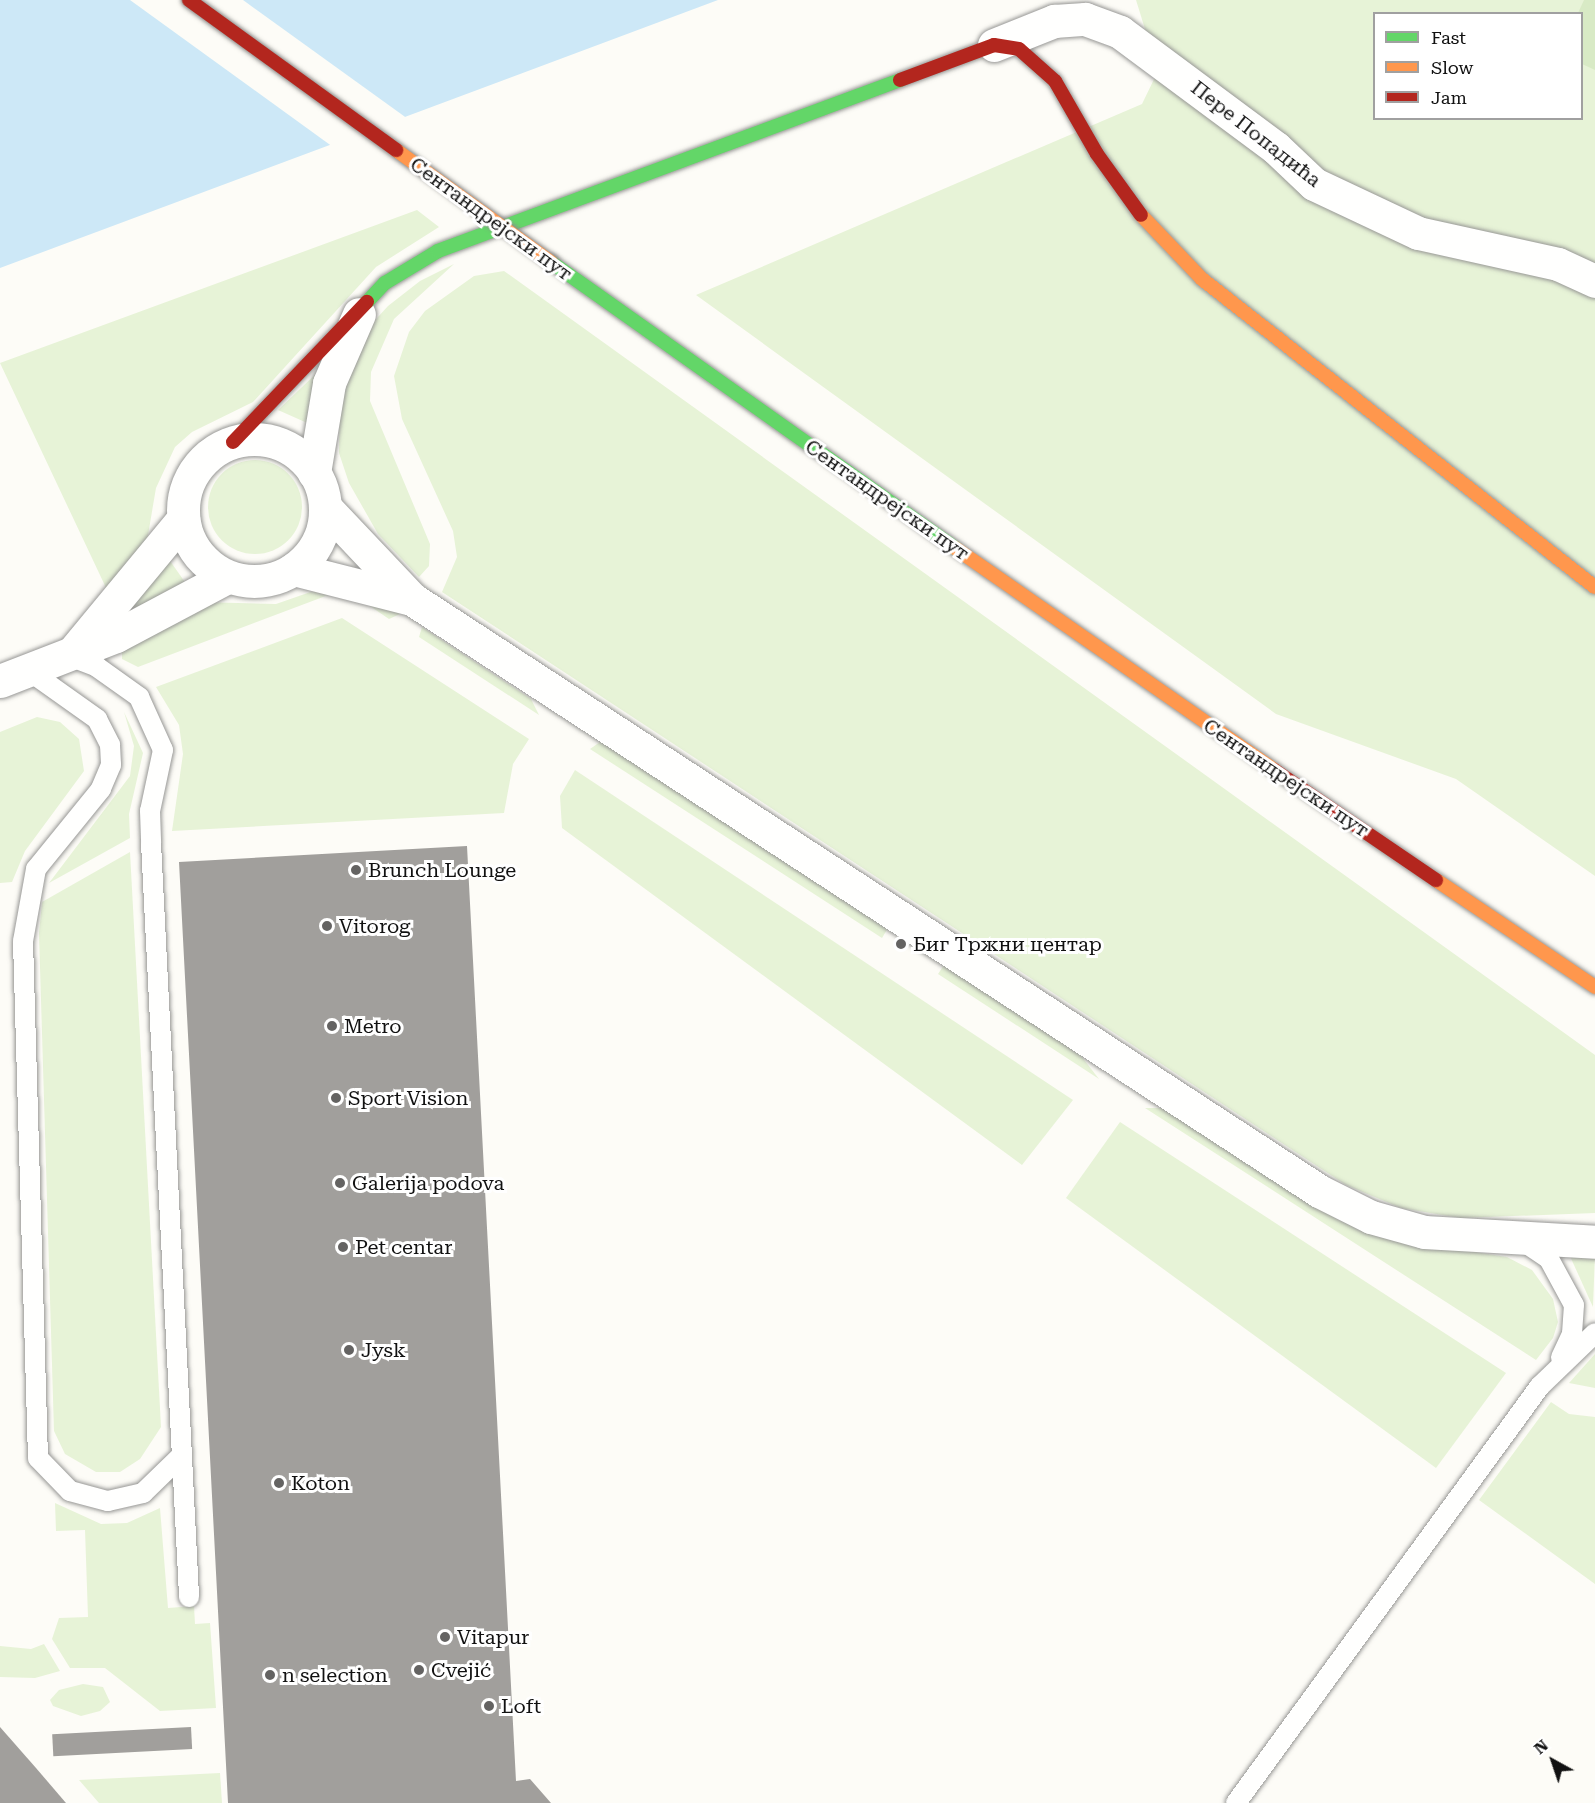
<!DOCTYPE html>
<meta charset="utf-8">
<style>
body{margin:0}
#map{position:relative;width:1595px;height:1803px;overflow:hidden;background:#fdfcf7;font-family:"Roboto Serif",serif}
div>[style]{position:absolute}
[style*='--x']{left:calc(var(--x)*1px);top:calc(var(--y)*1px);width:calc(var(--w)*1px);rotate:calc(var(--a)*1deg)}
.green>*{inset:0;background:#e7f3d7}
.round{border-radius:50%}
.forest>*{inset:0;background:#d8eac5}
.water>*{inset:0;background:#cde8f7}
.pier>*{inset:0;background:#fdfcf7}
.building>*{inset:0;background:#a19f9c;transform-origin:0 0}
.roads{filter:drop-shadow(0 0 2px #979795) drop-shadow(0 0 2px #979795)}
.lane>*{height:20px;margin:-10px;padding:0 10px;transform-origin:10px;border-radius:10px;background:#fffffe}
.street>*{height:33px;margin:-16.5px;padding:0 16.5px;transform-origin:16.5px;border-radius:16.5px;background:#fffffe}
.street>.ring{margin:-16.5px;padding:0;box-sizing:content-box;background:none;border:33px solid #fffffe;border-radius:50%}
.fast>*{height:14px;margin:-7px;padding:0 7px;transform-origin:7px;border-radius:7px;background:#63d668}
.slow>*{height:14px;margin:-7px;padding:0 7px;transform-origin:7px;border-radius:7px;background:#ff974d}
.jam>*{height:14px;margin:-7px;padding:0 7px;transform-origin:7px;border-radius:7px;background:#b3261e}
.bridges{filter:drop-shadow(0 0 2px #8e8d8b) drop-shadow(0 0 2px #8e8d8b)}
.slow-bridge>*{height:14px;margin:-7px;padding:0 7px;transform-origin:7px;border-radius:7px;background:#ff974d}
.jam-bridge>*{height:14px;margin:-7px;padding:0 7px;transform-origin:7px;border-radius:7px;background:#b3261e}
.dots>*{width:16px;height:16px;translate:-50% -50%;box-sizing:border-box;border:3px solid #fff;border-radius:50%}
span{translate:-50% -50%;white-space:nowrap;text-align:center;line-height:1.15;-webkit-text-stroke:6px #fff;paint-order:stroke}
.street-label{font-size:20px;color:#111}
.poi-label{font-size:20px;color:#111}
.left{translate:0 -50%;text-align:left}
.legend{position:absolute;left:1373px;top:12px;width:210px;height:108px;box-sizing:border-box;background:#fff;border:2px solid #a0a0a0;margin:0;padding:8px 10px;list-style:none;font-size:18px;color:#111}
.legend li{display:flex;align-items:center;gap:12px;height:30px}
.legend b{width:30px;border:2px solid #a0a0a0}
.north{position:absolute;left:1523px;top:1731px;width:60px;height:60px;-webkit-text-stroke:4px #fff;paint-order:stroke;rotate:320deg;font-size:16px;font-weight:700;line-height:24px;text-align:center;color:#111}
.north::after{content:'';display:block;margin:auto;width:21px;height:27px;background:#111;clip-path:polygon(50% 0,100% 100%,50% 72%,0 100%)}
</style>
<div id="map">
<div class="green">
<div style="clip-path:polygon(evenodd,1136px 0,1595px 0,1595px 876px,1456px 779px,1276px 714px,696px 295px,1142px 104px,1158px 71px,1136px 0,1374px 14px,1582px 14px,1582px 118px,1374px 118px,1374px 14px)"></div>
<div style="clip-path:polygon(417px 210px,439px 227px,376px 267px,253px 402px,192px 432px,175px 447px,156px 488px,147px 541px,108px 592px,0 363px)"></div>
<div style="clip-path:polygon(454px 264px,394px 319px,371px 372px,370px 401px,430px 544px,429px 566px,419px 577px,378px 534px,349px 483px,339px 453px,340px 384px,367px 329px,388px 306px,420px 281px)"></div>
<div style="clip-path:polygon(504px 271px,1595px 1055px,1595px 1213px,1460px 1218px,1401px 1208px,1346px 1185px,442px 592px,457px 557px,453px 531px,402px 419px,394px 376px,409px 332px,425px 311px,474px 276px)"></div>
<div style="clip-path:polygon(322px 368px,314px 426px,278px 410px)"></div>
<div class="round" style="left:208px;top:460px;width:94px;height:94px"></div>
<div style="clip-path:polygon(168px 558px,187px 585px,127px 611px)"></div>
<div style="clip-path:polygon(322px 588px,380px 600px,400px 614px,389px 619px,358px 598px,331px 594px,138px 667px,122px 659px,122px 650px,200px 602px,276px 604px)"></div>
<div style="clip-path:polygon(342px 618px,529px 739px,513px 764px,504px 813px,172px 831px,183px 754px,179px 725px,156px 687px)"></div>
<div style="clip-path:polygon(422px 627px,531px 699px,539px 715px,419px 637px)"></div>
<div style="clip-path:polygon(124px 712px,143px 753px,129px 814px,130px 838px,49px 883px,130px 776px,134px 746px)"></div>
<div style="clip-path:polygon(37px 717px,60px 722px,79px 739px,84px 771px,25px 851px,12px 882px,0 883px,0 732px)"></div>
<div style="clip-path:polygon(600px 742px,616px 747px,888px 928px,882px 938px,590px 749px)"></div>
<div style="clip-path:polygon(575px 770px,1073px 1100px,1022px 1165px,562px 828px,560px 796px)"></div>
<div style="clip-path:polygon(130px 852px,161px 1427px,140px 1459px,120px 1472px,96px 1472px,65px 1454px,54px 1431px,39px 933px,42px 902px)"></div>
<div style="clip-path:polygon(944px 965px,1078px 1052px,1099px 1079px,938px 974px)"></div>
<div style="clip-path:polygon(1145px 1108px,1163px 1108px,1339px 1220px,1379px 1237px,1507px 1257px,1532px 1270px,1553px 1299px,1558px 1322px,1553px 1338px,1536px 1360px)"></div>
<div style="clip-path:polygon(1120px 1122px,1506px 1373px,1436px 1468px,1066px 1198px)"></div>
<div style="clip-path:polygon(1569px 1254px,1595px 1254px,1593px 1307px)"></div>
<div style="clip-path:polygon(1595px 1354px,1595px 1388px,1569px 1383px)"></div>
<div style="clip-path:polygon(1551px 1402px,1569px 1414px,1595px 1417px,1595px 1584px,1479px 1500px)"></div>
<div style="clip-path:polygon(55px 1503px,101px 1524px,127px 1523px,160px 1508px,168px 1608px,194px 1606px,195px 1624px,210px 1623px,216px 1708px,160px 1711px,105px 1668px,70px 1668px,52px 1639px,59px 1618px,88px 1617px,85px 1530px,56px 1531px)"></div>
<div style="clip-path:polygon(44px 1644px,60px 1671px,35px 1678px,0 1677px,0 1646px,31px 1649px)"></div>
<div style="clip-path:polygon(83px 1684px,103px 1687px,110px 1702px,100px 1711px,81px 1716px,53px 1706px,50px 1700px,59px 1690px)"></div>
<div style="clip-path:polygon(220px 1773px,222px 1803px,99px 1803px,79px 1780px)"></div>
</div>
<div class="forest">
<div style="clip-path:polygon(1584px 0,1595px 0,1595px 70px,1582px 64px,1578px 13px)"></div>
</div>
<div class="water">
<div style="clip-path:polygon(0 0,718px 0,0 268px)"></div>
</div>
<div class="pier">
<div style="clip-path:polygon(130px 0,243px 0,408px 119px,333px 147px)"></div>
</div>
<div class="building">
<div style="clip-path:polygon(467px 846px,516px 1781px,530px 1779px,551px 1803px,228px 1803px,179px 862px)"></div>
<div style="clip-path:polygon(0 1727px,36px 1768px,66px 1803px,0 1803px)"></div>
<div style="left:191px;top:1727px;width:22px;height:139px;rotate:87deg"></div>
</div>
<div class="roads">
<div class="lane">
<div style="--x:69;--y:656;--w:30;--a:21"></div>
<div style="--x:97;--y:667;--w:52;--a:35.5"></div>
<div style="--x:139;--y:697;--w:58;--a:65.6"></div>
<div style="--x:163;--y:750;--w:62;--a:102"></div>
<div style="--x:150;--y:811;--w:32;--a:88"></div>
<div style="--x:151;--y:843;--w:755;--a:87.11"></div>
<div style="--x:28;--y:670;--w:85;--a:35.4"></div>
<div style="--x:97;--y:719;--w:29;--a:63"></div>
<div style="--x:110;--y:745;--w:20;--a:87"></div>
<div style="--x:111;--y:765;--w:26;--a:113"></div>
<div style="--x:101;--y:789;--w:103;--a:129.1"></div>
<div style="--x:36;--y:869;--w:73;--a:100.2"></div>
<div style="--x:23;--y:941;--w:517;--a:88.34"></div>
<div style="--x:38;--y:1458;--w:46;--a:45.9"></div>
<div style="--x:70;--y:1491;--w:39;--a:15"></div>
<div style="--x:108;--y:1501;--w:36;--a:-13"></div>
<div style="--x:143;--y:1493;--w:54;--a:-44.3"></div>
<div style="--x:1524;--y:1242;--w:30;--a:34"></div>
<div style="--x:1549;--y:1259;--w:52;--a:61.5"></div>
<div style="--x:1574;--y:1305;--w:29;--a:94"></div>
<div style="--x:1572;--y:1334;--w:26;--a:115"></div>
<div style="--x:1236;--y:1803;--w:516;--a:-53.91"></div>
<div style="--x:1540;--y:1386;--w:76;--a:-43.9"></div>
</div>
<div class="street">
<div style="--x:994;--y:45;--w:65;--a:-21.8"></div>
<div style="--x:1054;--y:21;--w:31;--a:-4"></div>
<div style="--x:1085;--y:19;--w:37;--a:20"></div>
<div style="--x:1120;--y:32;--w:194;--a:36.6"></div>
<div style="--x:1276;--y:148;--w:52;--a:43.5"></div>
<div style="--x:1314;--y:184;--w:115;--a:25.2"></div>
<div style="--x:1418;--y:233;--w:143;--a:12.5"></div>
<div style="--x:1558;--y:264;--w:41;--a:24.7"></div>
<div class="ring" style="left:183px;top:439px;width:109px;height:109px"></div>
<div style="--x:314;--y:473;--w:91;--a:-80.5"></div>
<div style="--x:329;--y:383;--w:75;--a:-66.5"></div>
<div style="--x:325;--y:507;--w:127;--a:46.6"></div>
<div style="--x:412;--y:599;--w:1083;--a:33.13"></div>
<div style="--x:1319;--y:1191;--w:58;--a:26.6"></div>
<div style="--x:1371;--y:1217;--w:55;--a:15.8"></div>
<div style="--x:1424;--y:1232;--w:171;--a:3.3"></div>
<div style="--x:294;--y:569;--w:122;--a:14.3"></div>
<div style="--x:73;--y:652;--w:173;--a:-50.4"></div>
<div style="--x:0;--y:681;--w:124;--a:-21.2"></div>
<div style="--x:116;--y:636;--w:126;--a:-28"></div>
</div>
<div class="fast">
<div style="--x:551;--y:262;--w:495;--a:35.3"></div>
<div style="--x:367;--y:302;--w:26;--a:-47"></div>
<div style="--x:385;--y:283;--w:62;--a:-31.1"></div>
<div style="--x:438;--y:251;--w:493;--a:-20.3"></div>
</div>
<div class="slow">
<div style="--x:1141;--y:215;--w:88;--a:46.4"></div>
<div style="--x:1202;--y:279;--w:499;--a:38.1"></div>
<div style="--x:955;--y:548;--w:389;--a:34.8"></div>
<div style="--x:1436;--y:880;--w:192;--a:33.9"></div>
</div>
<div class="jam">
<div style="--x:900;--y:80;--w:100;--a:-20.4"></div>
<div style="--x:994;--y:45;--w:25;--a:9"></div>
<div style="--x:1019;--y:49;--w:48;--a:41.6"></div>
<div style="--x:1055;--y:81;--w:84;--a:60.1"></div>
<div style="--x:1097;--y:154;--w:75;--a:54.2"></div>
<div style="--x:233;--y:442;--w:194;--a:-46.3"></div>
<div style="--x:1274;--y:770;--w:196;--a:34.2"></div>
</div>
</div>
<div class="bridges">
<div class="slow-bridge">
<div style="--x:396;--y:150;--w:191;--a:35.9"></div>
</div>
<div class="jam-bridge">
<div style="--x:189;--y:0;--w:256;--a:35.9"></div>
</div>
</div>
<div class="dots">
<div style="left:356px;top:870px;background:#646362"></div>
<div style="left:327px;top:926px;background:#646362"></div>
<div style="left:901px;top:944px;background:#646362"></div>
<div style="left:332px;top:1026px;background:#646362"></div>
<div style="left:336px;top:1098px;background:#646362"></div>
<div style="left:340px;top:1183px;background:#646362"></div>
<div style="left:343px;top:1247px;background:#646362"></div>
<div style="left:349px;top:1350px;background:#646362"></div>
<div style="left:279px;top:1483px;background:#646362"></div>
<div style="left:445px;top:1637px;background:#646362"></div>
<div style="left:419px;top:1670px;background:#646362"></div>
<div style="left:270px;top:1675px;background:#646362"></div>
<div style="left:489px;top:1706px;background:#646362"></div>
</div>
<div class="street-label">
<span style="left:1256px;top:134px;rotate:38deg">Пере Попадића</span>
<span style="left:491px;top:219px;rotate:36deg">Сентандрејски пут</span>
<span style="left:887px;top:500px;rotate:35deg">Сентандрејски пут</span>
<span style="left:1286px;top:778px;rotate:34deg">Сентандрејски пут</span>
</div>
<div class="poi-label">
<span class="left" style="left:368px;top:870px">Brunch Lounge</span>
<span class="left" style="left:339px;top:926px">Vitorog</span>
<span class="left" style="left:913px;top:944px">Биг Тржни центар</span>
<span class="left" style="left:344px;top:1026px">Metro</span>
<span class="left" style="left:348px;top:1098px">Sport Vision</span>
<span class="left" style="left:352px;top:1183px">Galerija podova</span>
<span class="left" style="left:355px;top:1247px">Pet centar</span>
<span class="left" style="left:361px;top:1350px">Jysk</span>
<span class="left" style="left:291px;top:1483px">Koton</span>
<span class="left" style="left:457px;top:1637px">Vitapur</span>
<span class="left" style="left:431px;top:1670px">Cvejić</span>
<span class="left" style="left:282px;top:1675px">n selection</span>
<span class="left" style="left:501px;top:1706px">Loft</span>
</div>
<ul class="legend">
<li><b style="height:8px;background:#63d668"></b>Fast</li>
<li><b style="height:8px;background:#ff974d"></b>Slow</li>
<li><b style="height:8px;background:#b3261e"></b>Jam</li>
</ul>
<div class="north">N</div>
</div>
